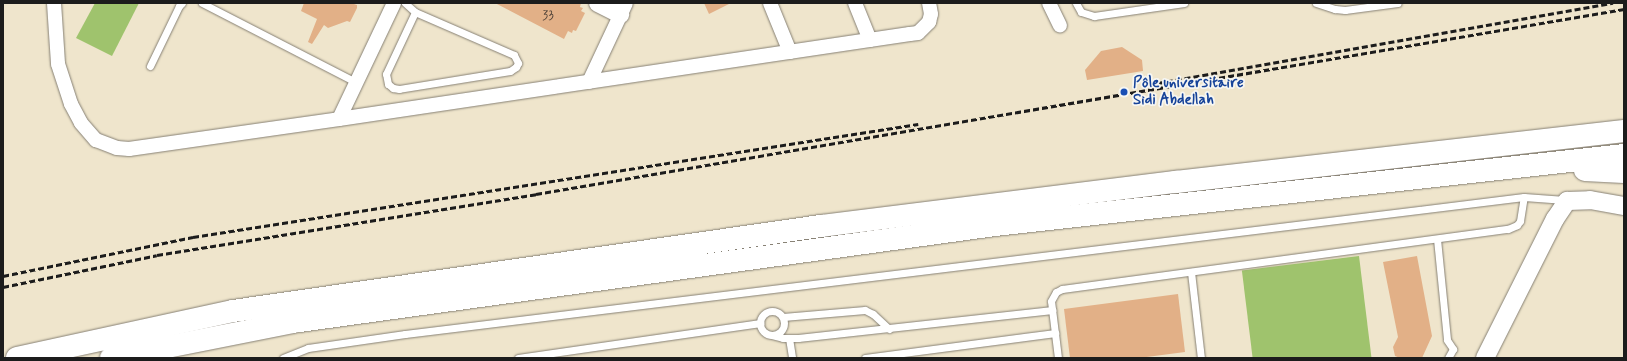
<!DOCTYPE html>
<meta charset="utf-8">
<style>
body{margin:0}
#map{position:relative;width:1627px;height:361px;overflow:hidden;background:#efe5cc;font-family:Mynerve,sans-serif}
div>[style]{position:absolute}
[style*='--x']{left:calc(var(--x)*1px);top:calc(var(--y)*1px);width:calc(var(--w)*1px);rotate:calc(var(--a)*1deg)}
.green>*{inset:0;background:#9fc36d;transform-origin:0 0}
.building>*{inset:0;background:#e2b087}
.roads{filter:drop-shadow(0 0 1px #868074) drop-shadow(0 0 1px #868074)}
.service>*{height:7px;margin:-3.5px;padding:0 3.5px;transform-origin:3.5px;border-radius:3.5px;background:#fff}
.service>.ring{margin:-3.5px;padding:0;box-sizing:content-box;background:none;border:7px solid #fff;border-radius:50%}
.minor>*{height:14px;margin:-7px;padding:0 7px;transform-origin:7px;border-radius:7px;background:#fff}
.tertiary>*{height:18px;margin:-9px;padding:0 9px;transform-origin:9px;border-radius:9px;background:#fff}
.trunk>*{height:22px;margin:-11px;padding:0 11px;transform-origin:11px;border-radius:11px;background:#fff}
.rail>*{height:3px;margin-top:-1.5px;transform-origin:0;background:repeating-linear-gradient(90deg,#1c1c1c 0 6px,transparent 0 9px)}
.dots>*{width:11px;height:11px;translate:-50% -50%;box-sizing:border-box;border:2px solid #f6f6f2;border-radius:50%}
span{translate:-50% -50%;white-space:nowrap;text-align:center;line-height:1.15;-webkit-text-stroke:3.5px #f6f6f2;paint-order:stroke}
.number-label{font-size:13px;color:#4e4137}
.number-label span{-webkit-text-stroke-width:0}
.transit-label{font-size:15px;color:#164399;font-weight:700}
.left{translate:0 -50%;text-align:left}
.frame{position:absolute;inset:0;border:4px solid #1c1c1c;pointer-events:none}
</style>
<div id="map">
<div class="green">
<div style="clip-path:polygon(95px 3px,139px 3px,112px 56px,76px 38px)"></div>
<div style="left:1359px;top:256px;width:103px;height:118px;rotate:83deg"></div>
</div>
<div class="building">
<div style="clip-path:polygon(304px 3px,351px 3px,357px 5px,357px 8px,350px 22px,347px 21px,328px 28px,324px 25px,312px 44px,308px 42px,317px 19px,301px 11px)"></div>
<div style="clip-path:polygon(495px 3px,581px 3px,580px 7px,583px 8px,581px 11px,585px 13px,576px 31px,573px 30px,572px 33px,568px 31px,564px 39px)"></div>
<div style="clip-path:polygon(704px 3px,731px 3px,709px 14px)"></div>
<div style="clip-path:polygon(1122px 47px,1142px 60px,1143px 71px,1087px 80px,1085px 70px,1101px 51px)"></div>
<div style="clip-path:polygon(1417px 256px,1432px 336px,1422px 358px,1400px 358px,1395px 356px,1393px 347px,1398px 337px,1383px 262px)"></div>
<div style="clip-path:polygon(1178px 294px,1185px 352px,1139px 358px,1070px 358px,1064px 309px)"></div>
</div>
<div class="roads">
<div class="service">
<div style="--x:202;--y:3;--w:173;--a:27.2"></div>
<div style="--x:405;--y:3;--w:13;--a:42"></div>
<div style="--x:415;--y:12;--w:108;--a:23.5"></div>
<div style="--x:514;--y:55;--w:9;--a:63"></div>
<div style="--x:518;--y:63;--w:4;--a:117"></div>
<div style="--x:516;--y:67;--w:7;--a:146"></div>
<div style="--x:510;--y:71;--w:112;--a:170.8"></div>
<div style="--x:399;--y:89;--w:6;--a:-171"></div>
<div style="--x:393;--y:88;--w:6;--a:-141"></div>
<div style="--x:388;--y:84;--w:10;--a:-101"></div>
<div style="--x:386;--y:74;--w:68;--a:-64.9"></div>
<div style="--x:1076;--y:3;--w:10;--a:61"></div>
<div style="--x:1081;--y:12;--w:14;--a:17"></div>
<div style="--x:1094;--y:16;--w:91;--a:-8.2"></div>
<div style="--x:1316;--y:3;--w:20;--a:18"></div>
<div style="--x:1335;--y:9;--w:10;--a:6"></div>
<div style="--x:1345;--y:10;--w:53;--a:-7.5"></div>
<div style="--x:150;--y:66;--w:67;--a:-64.2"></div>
<div style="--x:179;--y:6;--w:4;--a:-45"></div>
<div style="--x:1437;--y:239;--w:101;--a:84.3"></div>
<div style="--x:1447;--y:340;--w:11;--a:56"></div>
<div style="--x:1453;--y:349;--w:10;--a:119"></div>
<div style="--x:1191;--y:272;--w:87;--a:83.4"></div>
<div class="ring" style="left:760px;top:311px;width:17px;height:17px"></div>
<div style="--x:783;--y:317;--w:82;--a:-4.9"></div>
<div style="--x:865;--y:310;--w:9;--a:27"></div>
<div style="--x:873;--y:314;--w:22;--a:43"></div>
<div style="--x:772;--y:335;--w:11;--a:15"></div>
<div style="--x:783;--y:338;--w:15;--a:0"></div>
<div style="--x:798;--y:338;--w:256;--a:-6.3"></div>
<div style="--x:789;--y:338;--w:20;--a:81"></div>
<div style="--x:283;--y:358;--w:27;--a:-22"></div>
<div style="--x:308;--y:348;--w:98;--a:-8.2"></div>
<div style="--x:405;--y:334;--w:1127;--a:-6.98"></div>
<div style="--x:1524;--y:197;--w:41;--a:4.2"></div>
<div style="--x:518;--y:358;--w:245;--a:-8.2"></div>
<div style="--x:865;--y:358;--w:192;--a:-7.5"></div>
<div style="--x:1058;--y:358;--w:57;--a:-97"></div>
<div style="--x:1051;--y:301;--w:10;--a:-61"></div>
<div style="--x:1056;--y:292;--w:7;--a:-27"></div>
<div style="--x:1062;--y:289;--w:450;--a:-7.7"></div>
<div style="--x:1508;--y:229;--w:10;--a:-24"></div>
<div style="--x:1517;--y:225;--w:5;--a:-53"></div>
<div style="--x:1520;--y:221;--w:24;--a:-81"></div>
</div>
<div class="minor">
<div style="--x:54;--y:3;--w:61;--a:86.2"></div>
<div style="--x:58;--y:64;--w:42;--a:72"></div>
<div style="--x:71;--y:104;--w:21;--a:62"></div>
<div style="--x:81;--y:123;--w:23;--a:49"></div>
<div style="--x:96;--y:140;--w:22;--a:21"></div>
<div style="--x:117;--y:148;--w:12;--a:5"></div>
<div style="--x:129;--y:149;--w:212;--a:-8.1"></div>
<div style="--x:339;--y:119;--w:577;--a:-8.47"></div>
<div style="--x:910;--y:34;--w:8;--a:-7"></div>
<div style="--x:918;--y:33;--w:16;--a:-45"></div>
<div style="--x:929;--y:22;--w:8;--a:-76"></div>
<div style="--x:931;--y:14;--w:11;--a:-100"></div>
<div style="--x:770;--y:3;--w:53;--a:67.8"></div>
<div style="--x:855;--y:3;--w:40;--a:68"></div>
<div style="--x:1049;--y:3;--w:25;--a:64"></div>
<div style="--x:589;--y:82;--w:87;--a:-64.9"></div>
<div style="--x:339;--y:119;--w:128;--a:-64.6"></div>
</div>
<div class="tertiary">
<div style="--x:598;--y:3;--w:25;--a:27"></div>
<div style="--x:1485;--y:358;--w:156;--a:-63.3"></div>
<div style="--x:1555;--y:219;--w:22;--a:-56"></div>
<div style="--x:1567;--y:201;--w:23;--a:-2"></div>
<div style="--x:1590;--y:200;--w:35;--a:10"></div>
</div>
<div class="trunk">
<div style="--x:1585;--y:170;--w:39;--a:3"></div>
<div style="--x:17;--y:358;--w:221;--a:-12.3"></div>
<div style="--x:233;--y:311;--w:594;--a:-8.23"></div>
<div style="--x:821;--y:226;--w:358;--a:-7.1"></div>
<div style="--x:1176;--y:182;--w:451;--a:-6.5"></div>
<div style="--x:111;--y:358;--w:185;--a:-11.2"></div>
<div style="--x:292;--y:322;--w:710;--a:-7.86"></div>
<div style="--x:995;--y:225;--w:633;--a:-6.35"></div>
</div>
</div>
<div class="rail">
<div style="--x:1158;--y:83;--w:462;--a:-10"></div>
<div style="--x:3;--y:276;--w:194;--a:-11.6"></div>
<div style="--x:193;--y:237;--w:734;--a:-8.86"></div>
<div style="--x:3;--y:287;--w:157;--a:-11.7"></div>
<div style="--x:157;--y:255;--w:384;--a:-9.1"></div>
<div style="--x:536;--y:194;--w:1104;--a:-9.65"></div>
</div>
<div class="dots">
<div style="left:1124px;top:92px;background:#1a4fb4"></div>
</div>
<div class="number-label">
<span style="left:548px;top:16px">33</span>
</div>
<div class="transit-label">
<span class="left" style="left:1133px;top:92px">Pôle universitaire<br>Sidi Abdellah</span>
</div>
<div class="frame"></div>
</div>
